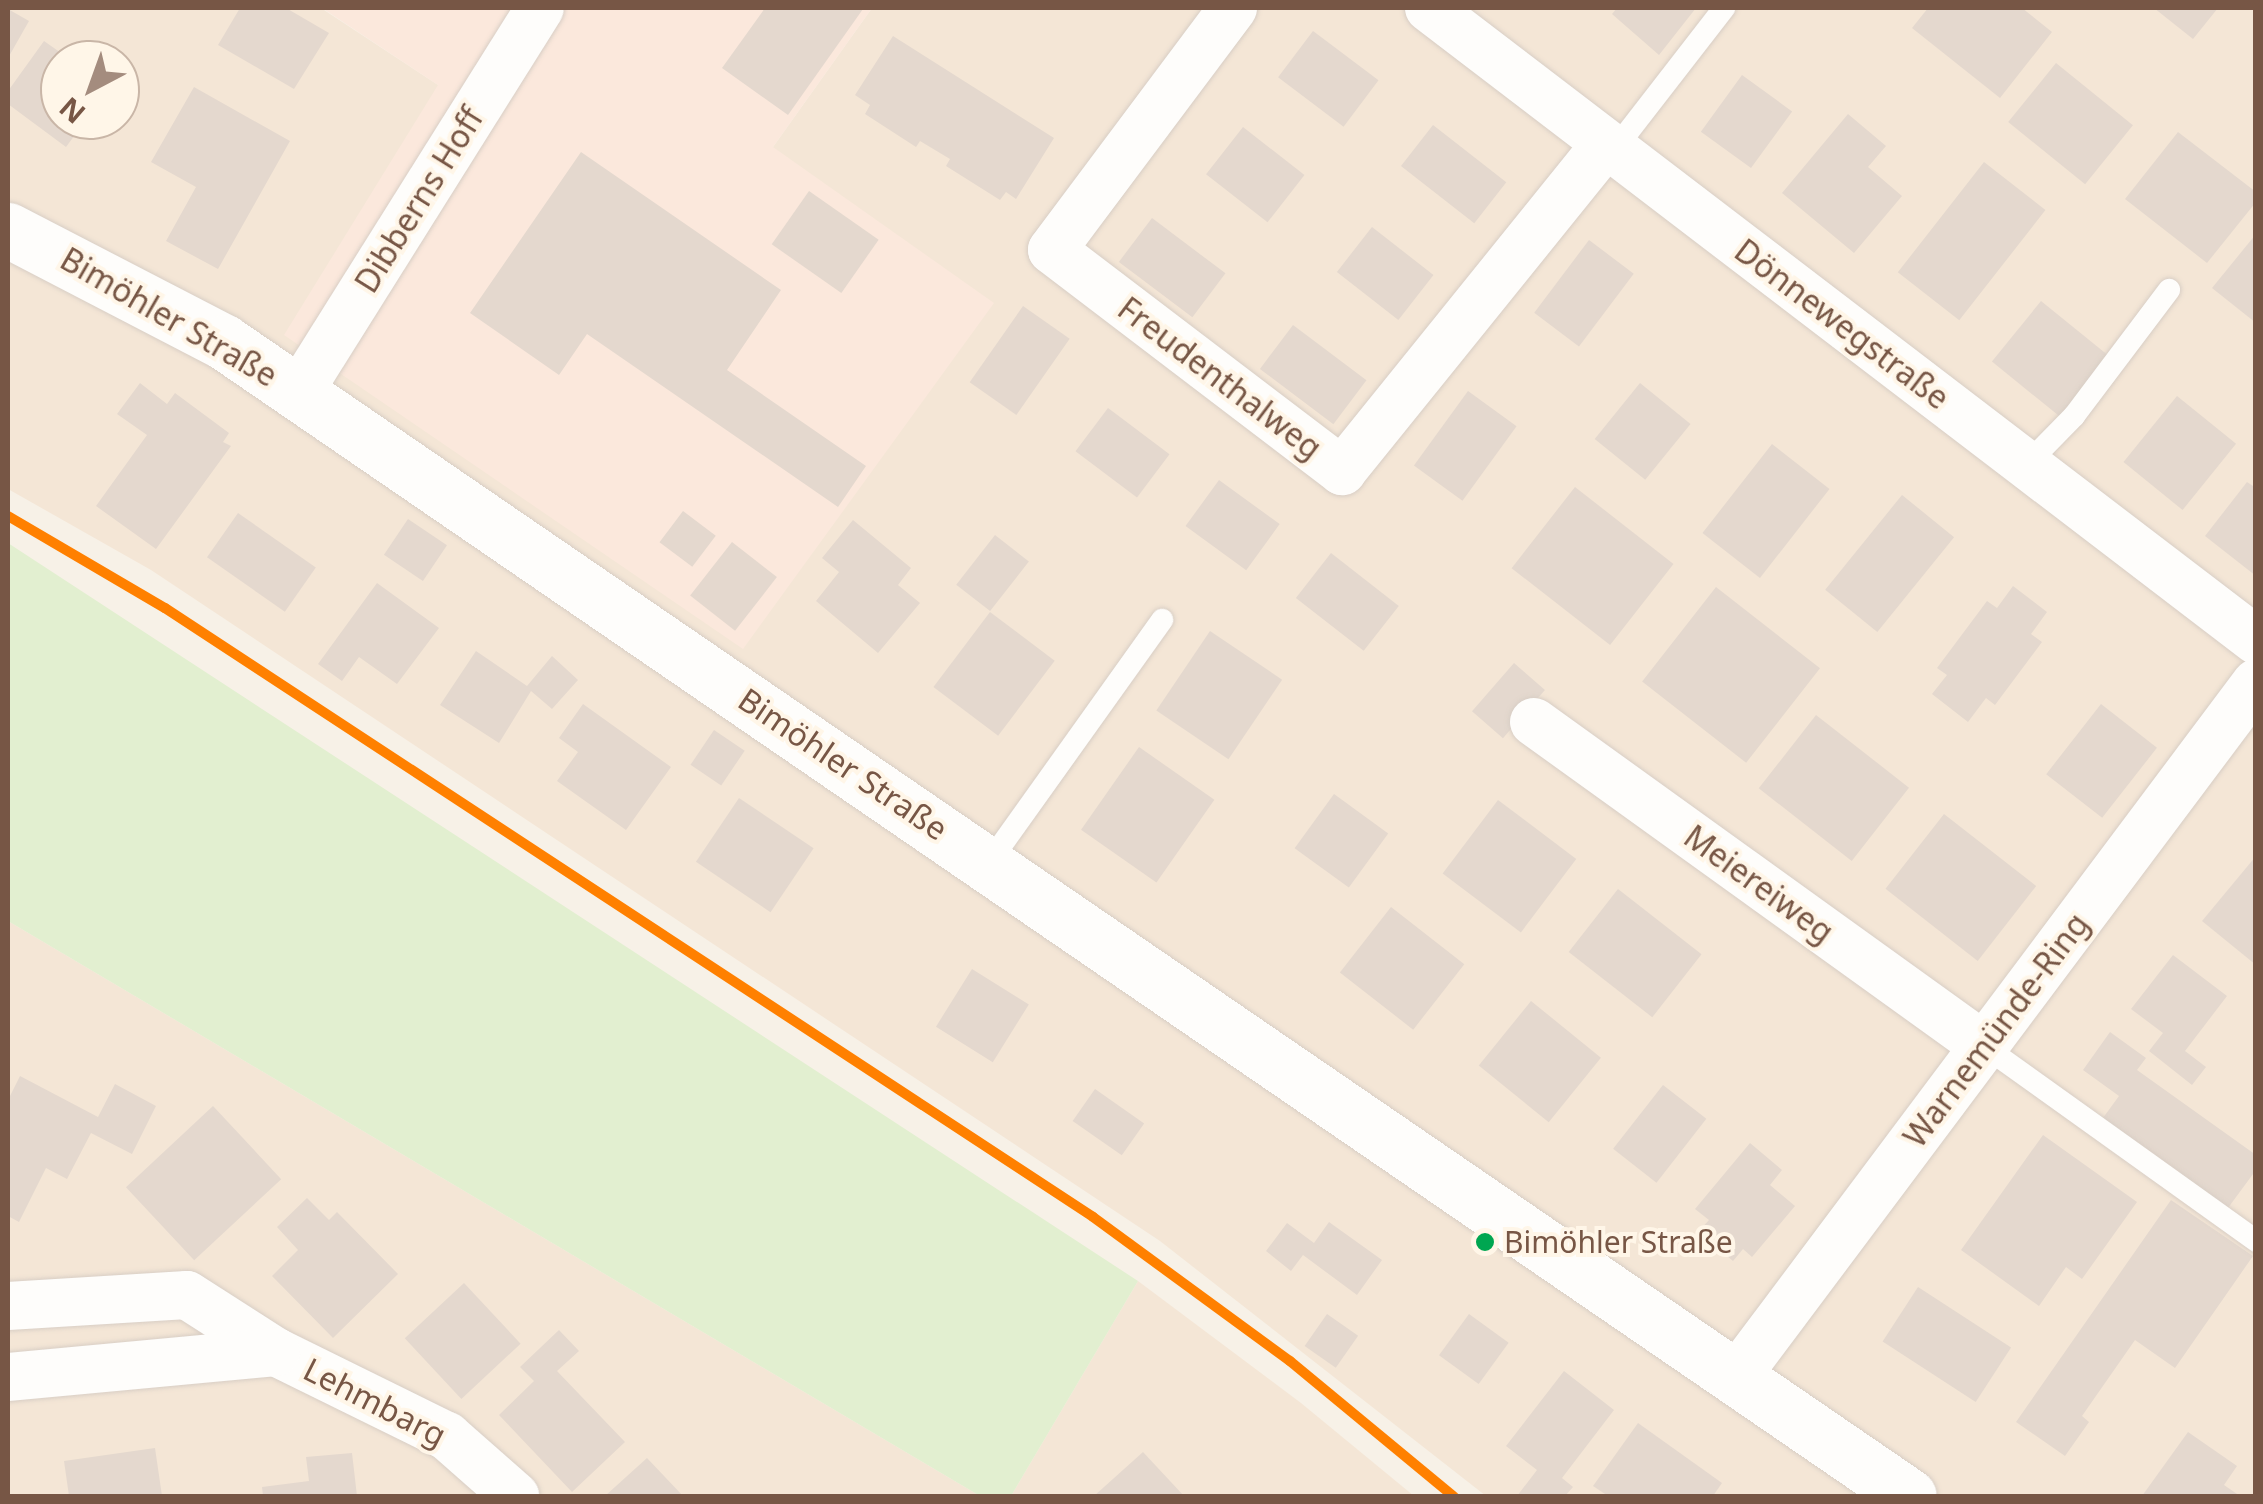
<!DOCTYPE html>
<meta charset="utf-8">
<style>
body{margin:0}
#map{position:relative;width:2263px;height:1504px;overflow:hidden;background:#f7f1e7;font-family:"Noto Sans",sans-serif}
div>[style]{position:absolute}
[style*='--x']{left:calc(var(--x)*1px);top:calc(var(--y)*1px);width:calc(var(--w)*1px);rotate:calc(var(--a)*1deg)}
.residential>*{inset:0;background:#f4e6d6}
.commercial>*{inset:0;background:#fbe8dc}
.green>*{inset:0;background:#e2efd0}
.building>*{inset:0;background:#e4d8ce;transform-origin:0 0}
.roads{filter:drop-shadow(0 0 2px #d8cec5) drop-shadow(0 0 2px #d8cec5)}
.lane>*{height:22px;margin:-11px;padding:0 11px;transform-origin:11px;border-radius:11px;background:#fefdfb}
.street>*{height:48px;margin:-24px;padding:0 24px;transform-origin:24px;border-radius:24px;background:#fefdfb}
.secondary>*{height:55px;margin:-27.5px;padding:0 27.5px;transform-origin:27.5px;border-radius:27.5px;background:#fefdfb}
.rail-1>*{height:10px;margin:-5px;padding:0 5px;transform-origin:5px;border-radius:5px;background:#ff8000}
.dots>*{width:28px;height:28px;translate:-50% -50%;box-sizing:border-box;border:5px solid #fff6e8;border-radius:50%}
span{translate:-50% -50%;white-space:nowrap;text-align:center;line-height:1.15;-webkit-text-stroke:8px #fff6e8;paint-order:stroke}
.bus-label{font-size:30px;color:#775645}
.left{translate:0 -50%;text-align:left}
.street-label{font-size:32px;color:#775645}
.frame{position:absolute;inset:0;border:10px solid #775645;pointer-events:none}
.north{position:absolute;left:40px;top:40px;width:100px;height:100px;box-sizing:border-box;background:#fff6e8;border:2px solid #c9b6a7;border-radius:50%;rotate:221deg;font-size:28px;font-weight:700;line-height:40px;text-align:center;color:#775645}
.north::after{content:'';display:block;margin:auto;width:35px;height:45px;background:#a48c7e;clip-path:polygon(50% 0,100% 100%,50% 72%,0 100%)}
</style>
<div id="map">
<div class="residential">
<div style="clip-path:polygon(evenodd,8px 8px,321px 8px,438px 85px,773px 147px,872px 8px,2255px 8px,2255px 1496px,1486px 1496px,1160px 1241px,151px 570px,8px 489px,8px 8px,60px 60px,120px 60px,120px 120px,60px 120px,60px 60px)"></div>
<div style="clip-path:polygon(8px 921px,980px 1496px,8px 1496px)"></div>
<div style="clip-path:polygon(1138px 1281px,1301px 1403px,1414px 1496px,1011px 1496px)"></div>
</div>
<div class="commercial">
<div style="clip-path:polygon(322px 8px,872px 8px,773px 147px,994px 303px,743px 649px,284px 335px,438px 85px)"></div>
</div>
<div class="green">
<div style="clip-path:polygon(8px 543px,1138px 1281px,1011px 1496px,980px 1496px,8px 921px)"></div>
</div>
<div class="building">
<div style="clip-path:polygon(240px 8px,286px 8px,329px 33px,294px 89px,218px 45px)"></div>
<div style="clip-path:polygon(765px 8px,863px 9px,788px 115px,722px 68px)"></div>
<div style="clip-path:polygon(1617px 8px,1696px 8px,1659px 55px,1612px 14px)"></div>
<div style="clip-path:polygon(1928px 8px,2022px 8px,2052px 32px,2000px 98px,1912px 28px)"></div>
<div style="clip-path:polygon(2154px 8px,2218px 8px,2193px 39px)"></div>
<div style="clip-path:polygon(8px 9px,29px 21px,8px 58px)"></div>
<div style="left:1313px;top:31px;width:82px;height:58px;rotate:37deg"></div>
<div style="clip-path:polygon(893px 36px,1054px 138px,1016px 199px,1006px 192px,1000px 200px,946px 166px,950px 159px,920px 141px,916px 147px,865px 114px,870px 105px,855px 95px)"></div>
<div style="clip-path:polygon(44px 41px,71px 60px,60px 60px,60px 120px,86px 120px,66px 147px,8px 104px,8px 91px)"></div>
<div style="left:2056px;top:63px;width:99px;height:76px;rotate:39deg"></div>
<div style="left:1742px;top:75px;width:62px;height:70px;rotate:36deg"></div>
<div style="clip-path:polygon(194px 87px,290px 141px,218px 269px,166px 241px,196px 187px,151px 162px)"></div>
<div style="clip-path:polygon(1848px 114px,1886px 146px,1868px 167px,1902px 196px,1854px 253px,1782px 193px)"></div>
<div style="left:1433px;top:125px;width:93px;height:52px;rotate:38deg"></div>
<div style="left:1243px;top:127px;width:78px;height:60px;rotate:38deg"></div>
<div style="clip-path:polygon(2178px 132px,2256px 192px,2256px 202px,2207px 263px,2125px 199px)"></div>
<div style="clip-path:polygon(581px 152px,781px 290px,727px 370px,866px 466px,838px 507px,587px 334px,559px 375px,470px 313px)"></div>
<div style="left:1984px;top:162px;width:78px;height:140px;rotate:38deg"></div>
<div style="left:809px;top:191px;width:85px;height:65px;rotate:35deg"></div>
<div style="left:1152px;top:218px;width:92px;height:55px;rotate:37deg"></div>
<div style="left:1372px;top:227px;width:78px;height:57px;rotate:38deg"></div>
<div style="clip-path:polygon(2256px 234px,2256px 323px,2212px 288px)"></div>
<div style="left:1589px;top:240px;width:56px;height:91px;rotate:37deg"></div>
<div style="left:2041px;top:301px;width:87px;height:78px;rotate:39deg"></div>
<div style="left:1023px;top:306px;width:57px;height:93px;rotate:35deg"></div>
<div style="left:1293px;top:325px;width:92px;height:55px;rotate:37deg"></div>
<div style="clip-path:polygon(140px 383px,167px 404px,175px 393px,229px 433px,223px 442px,231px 446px,156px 549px,96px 506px,147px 435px,117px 414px)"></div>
<div style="left:1640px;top:383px;width:65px;height:72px;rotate:39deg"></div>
<div style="left:1468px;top:391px;width:60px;height:92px;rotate:36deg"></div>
<div style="left:2177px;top:396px;width:76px;height:85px;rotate:39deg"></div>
<div style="left:1108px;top:408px;width:77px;height:54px;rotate:37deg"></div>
<div style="left:1772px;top:444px;width:73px;height:113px;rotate:38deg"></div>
<div style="left:1219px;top:480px;width:75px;height:57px;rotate:36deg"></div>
<div style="clip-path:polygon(2247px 482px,2256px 488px,2256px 576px,2205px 536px)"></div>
<div style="left:1575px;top:487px;width:125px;height:103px;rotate:38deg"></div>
<div style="left:1902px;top:495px;width:67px;height:122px;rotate:39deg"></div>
<div style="left:683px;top:511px;width:41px;height:39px;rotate:37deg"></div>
<div style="left:238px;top:513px;width:95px;height:54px;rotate:35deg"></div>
<div style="left:408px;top:519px;width:47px;height:43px;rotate:34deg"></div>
<div style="clip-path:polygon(853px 520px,911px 568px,898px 585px,920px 603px,878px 653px,816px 601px,839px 572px,822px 558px)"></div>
<div style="left:995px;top:535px;width:43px;height:63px;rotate:38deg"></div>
<div style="left:732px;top:542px;width:57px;height:68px;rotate:38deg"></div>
<div style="left:1331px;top:553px;width:86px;height:57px;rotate:38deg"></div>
<div style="clip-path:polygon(377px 583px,439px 628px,397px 684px,359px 657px,342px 681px,318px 664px)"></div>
<div style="clip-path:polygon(2013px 586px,2047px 612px,2031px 634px,2042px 642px,1995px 705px,1986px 698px,1968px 722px,1932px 694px,1947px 675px,1937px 668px,1987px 601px,1997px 608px)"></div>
<div style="left:1716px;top:587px;width:132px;height:120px;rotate:38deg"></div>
<div style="left:990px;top:612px;width:81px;height:94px;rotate:37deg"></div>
<div style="left:1210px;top:631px;width:87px;height:96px;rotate:34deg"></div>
<div style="clip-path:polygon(476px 651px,527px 686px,552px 656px,578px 680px,552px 709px,531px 691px,499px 743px,440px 705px)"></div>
<div style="left:1514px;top:663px;width:41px;height:64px;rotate:41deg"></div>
<div style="clip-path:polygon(583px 704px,671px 767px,626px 830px,557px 781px,578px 752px,559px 738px)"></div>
<div style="left:2101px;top:704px;width:71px;height:89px;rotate:38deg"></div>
<div style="left:1816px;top:715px;width:118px;height:93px;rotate:38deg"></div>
<div style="left:714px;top:730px;width:37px;height:42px;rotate:34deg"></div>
<div style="left:1139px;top:747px;width:92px;height:101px;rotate:35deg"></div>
<div style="left:1334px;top:794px;width:67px;height:67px;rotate:36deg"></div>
<div style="left:739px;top:798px;width:90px;height:77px;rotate:34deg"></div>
<div style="left:1498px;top:800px;width:98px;height:92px;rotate:37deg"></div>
<div style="left:1944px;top:814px;width:117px;height:95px;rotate:38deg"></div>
<div style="clip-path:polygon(2256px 856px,2256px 965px,2202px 921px)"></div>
<div style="left:1618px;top:889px;width:106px;height:80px;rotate:38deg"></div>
<div style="left:1391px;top:907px;width:93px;height:83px;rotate:38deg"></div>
<div style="clip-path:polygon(2173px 955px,2227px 996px,2185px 1051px,2206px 1067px,2192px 1085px,2149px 1051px,2163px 1033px,2131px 1009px)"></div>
<div style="left:972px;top:969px;width:67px;height:68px;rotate:32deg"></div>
<div style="left:1531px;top:1001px;width:90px;height:83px;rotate:39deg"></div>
<div style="clip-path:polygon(2110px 1032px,2146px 1058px,2137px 1070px,2256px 1155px,2256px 1170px,2225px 1212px,2100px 1122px,2119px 1096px,2083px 1070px)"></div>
<div style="clip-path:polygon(20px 1076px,98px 1117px,115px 1084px,156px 1106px,132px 1154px,91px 1133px,67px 1179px,46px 1168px,19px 1222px,8px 1216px,8px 1100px)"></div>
<div style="left:1663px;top:1085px;width:55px;height:81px;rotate:38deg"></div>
<div style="left:1095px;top:1089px;width:60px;height:39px;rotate:35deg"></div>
<div style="left:213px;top:1106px;width:100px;height:119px;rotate:47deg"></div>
<div style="clip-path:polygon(2043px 1135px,2137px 1202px,2082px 1279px,2066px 1267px,2039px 1306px,1961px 1250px)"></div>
<div style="clip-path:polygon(1750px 1143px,1782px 1170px,1770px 1185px,1795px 1206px,1752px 1257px,1743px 1249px,1733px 1261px,1698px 1232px,1709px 1220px,1695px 1209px)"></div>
<div style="clip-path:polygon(307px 1198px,329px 1220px,337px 1212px,398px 1274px,333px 1338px,272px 1276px,298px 1250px,277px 1227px)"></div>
<div style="clip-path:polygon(2171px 1200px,2253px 1256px,2175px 1368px,2135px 1340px,2082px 1416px,2089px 1422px,2065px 1456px,2016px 1422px)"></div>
<div style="clip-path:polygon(1329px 1222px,1382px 1260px,1357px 1295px,1303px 1255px,1291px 1271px,1266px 1251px,1287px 1223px,1314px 1243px)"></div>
<div style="left:464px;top:1283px;width:83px;height:81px;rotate:47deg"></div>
<div style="left:1918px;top:1287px;width:111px;height:65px;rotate:33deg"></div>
<div style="left:1327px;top:1314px;width:38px;height:39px;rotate:35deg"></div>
<div style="left:1469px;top:1314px;width:49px;height:51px;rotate:36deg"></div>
<div style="clip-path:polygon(559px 1330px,579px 1351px,557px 1371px,625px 1442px,572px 1492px,499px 1415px,534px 1381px,520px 1367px)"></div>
<div style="clip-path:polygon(1564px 1371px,1614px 1410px,1562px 1478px,1573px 1487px,1565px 1496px,1517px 1496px,1537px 1470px,1506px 1446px)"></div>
<div style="clip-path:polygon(1638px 1423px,1722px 1483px,1713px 1496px,1608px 1496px,1593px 1486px)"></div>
<div style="clip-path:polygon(2188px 1432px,2237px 1466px,2224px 1485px,2240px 1496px,2142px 1496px)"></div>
<div style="clip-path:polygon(155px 1448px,162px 1496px,69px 1496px,64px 1461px)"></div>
<div style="clip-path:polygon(1143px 1452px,1184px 1496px,1094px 1496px)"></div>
<div style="clip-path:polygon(352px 1453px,357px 1496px,263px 1496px,262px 1487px,309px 1481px,306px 1457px)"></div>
<div style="clip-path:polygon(647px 1458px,683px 1496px,605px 1496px)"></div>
</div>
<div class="roads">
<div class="lane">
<div style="--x:1614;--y:150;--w:180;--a:-52.2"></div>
<div style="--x:2026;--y:465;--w:69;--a:-45.6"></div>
<div style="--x:2074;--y:416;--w:158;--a:-53"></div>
<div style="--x:988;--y:864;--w:300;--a:-54.5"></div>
<div style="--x:1984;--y:1046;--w:335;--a:35.6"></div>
</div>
<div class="street">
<div style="--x:1233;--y:8;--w:302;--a:126.8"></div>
<div style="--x:1052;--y:250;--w:365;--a:37.3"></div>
<div style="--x:1342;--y:471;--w:420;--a:-51.1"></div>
<div style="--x:1429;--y:8;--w:1041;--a:37.39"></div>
<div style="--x:299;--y:392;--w:453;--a:-57.9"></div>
<div style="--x:1534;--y:722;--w:555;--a:35.75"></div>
<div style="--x:8;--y:1306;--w:179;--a:-3.5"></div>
<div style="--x:187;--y:1295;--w:106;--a:32.6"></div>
<div style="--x:276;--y:1352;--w:191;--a:26.2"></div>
<div style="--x:447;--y:1436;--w:91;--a:41.4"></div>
<div style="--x:8;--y:1377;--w:269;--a:-5.3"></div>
<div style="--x:1736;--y:1377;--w:867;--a:-53.16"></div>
</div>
<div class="secondary">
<div style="--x:8;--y:230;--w:243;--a:27.4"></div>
<div style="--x:224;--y:342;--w:2042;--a:34.41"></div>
</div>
</div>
<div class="rail-1">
<div style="--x:8;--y:516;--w:182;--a:30.4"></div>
<div style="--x:165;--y:608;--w:1110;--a:33.27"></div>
<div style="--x:1093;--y:1217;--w:244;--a:36.2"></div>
<div style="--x:1290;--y:1361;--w:212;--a:39.6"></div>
</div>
<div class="dots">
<div style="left:1485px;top:1242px;background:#00a651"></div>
</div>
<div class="bus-label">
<span class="left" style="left:1504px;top:1242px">Bimöhler Straße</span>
</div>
<div class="street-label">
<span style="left:419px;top:200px;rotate:-58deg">Dibberns Hoff</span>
<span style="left:169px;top:317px;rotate:30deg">Bimöhler Straße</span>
<span style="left:1842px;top:324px;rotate:37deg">Dönnewegstraße</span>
<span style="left:1220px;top:378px;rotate:37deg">Freudenthalweg</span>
<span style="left:843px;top:764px;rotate:34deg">Bimöhler Straße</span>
<span style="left:1759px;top:884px;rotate:36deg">Meiereiweg</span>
<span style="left:1996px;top:1030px;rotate:-53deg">Warnemünde-Ring</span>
<span style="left:375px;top:1402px;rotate:27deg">Lehmbarg</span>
</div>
<div class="frame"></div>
<div class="north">N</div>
</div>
